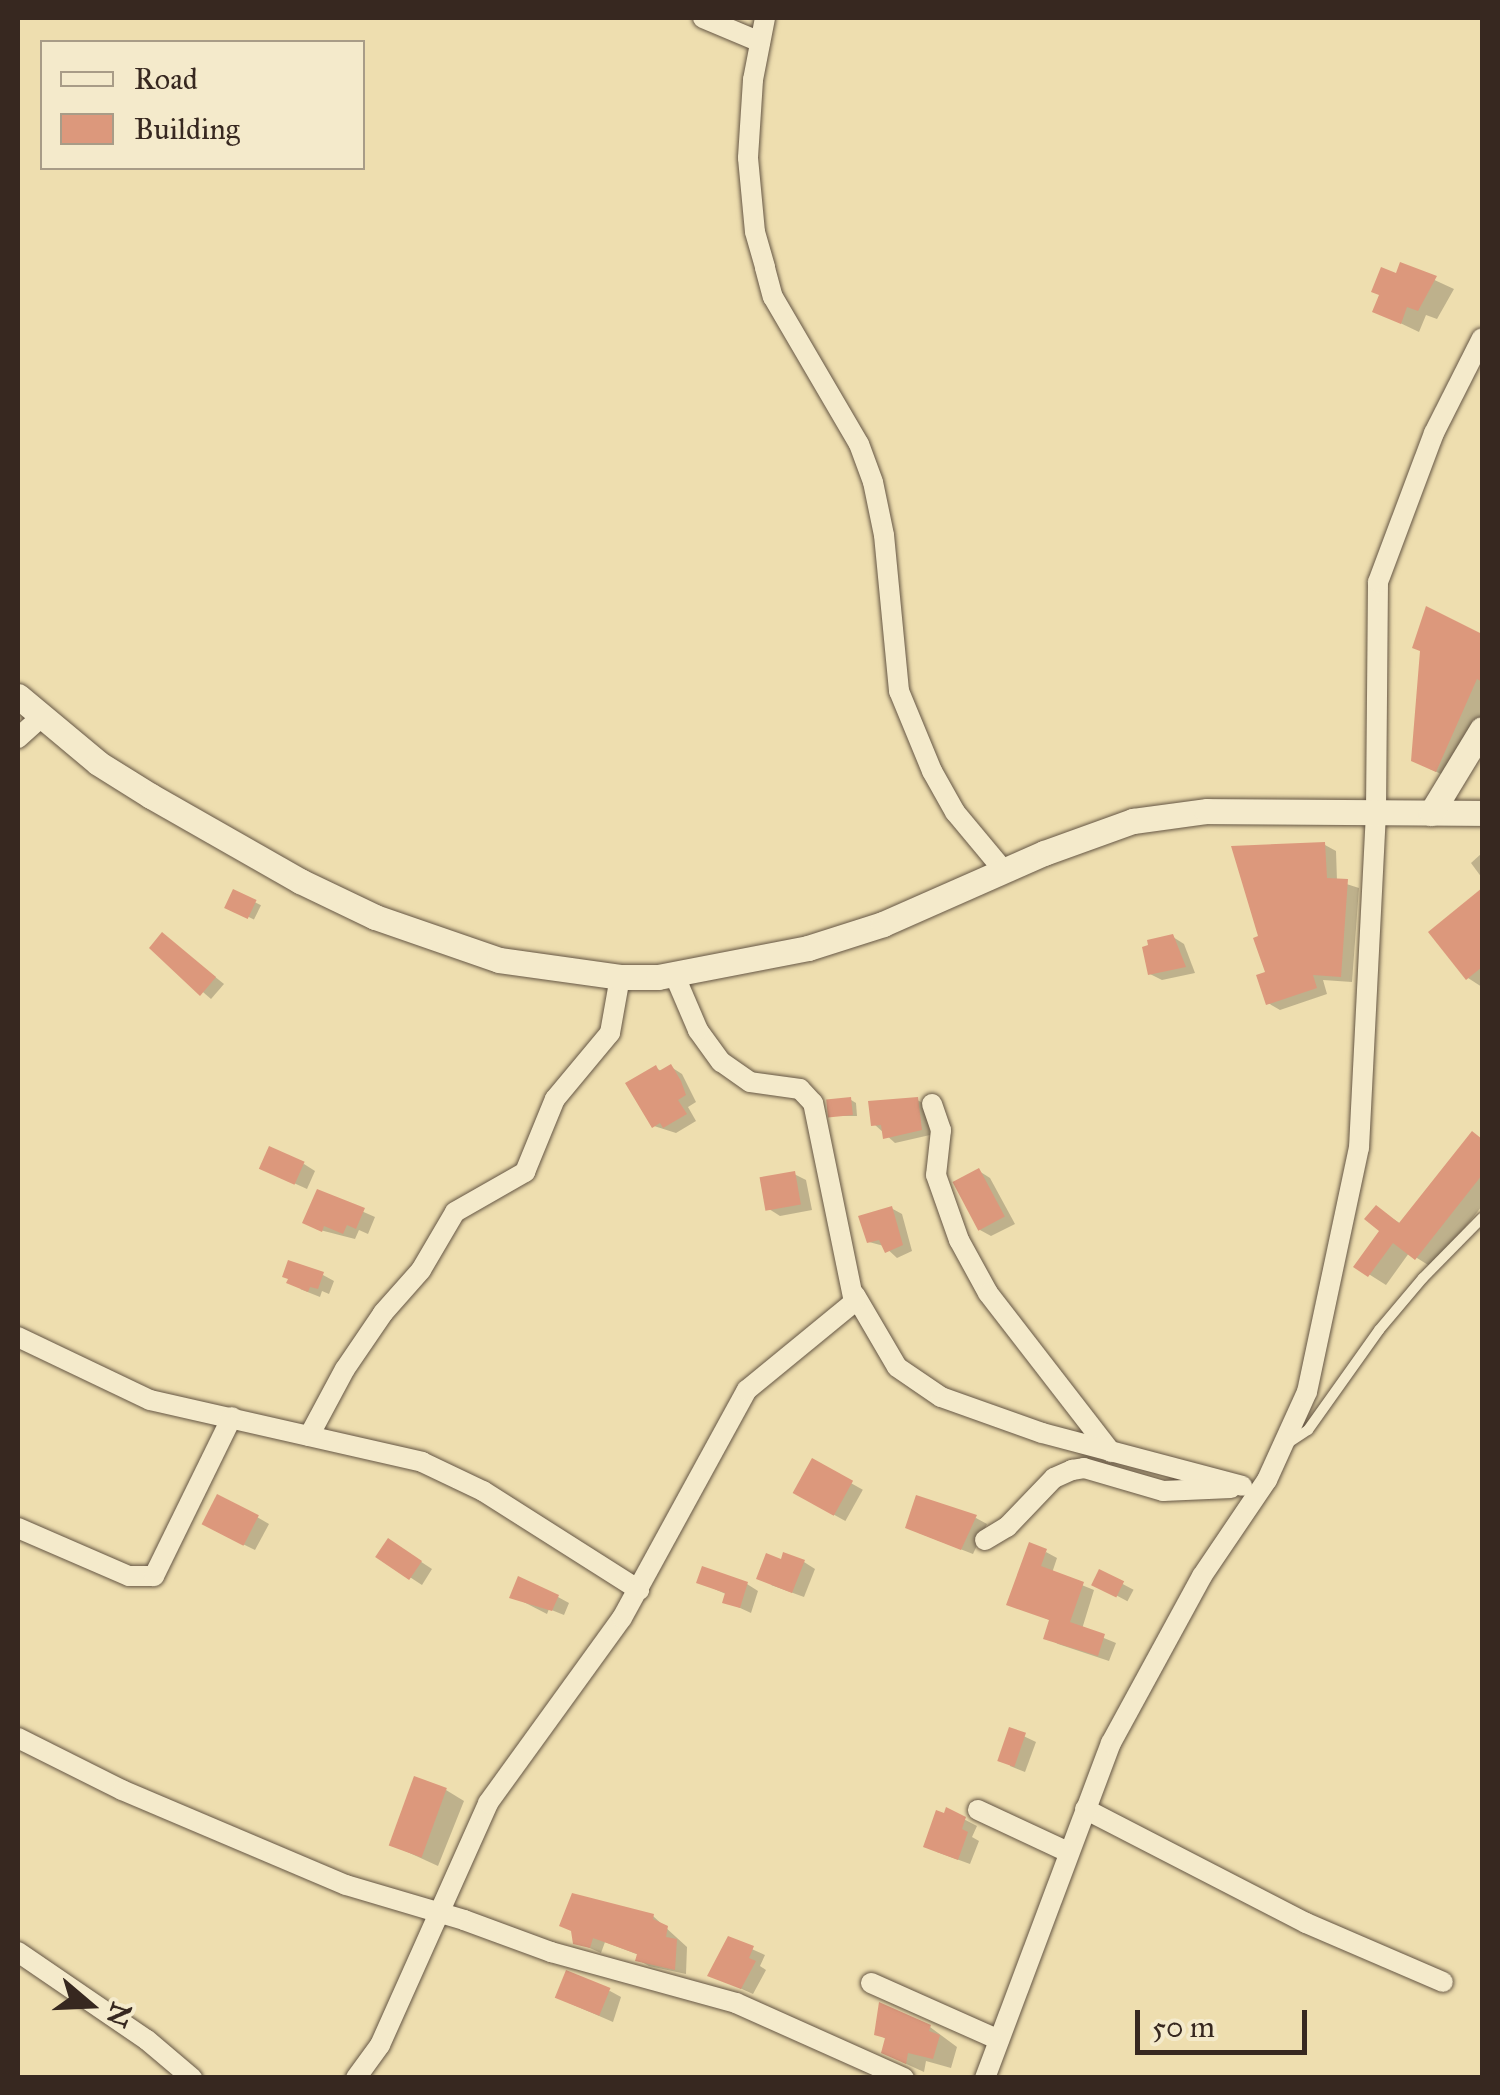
<!DOCTYPE html>
<style>
body{margin:0}
#map{position:relative;width:1500px;height:2095px;overflow:hidden;background:#eedeaf;font-family:"IM FELL Great Primer",serif}
div>[style]{position:absolute}
[style*='--x']{left:calc(var(--x)*1px);top:calc(var(--y)*1px);width:calc(var(--w)*1px);rotate:calc(var(--a)*1deg)}
.shadow>*{inset:0;background:#0003;transform-origin:0 0}
.building>*{inset:0;background:#dc987c;transform-origin:0 0}
.roads{filter:drop-shadow(0 0 2px #655644) drop-shadow(0 0 2px #655644)}
.service>*{height:10px;margin:-5px;padding:0 5px;transform-origin:5px;border-radius:5px;background:#f4eacb}
.minor>*{height:20px;margin:-10px;padding:0 10px;transform-origin:10px;border-radius:10px;background:#f4eacb}
.tertiary>*{height:25px;margin:-12.5px;padding:0 12.5px;transform-origin:12.5px;border-radius:12.5px;background:#f4eacb}
span{translate:-50% -50%;white-space:nowrap;text-align:center;line-height:1.15;-webkit-text-stroke:10px #f4eacb;paint-order:stroke}
.frame{position:absolute;inset:0;border:20px solid #372820;pointer-events:none}
.legend{position:absolute;left:40px;top:40px;width:325px;height:130px;box-sizing:border-box;background:#f4eacb;border:2px solid #a89c87;margin:0;padding:12px 18px;list-style:none;font-size:30px;color:#372820}
.legend li{display:flex;align-items:center;gap:20px;height:50px}
.legend b{width:50px;border:2px solid #a89c87}
.north{position:absolute;left:40px;top:1955px;width:100px;height:100px;-webkit-text-stroke:8px #f4eacb;paint-order:stroke;rotate:109deg;font-size:28px;font-weight:700;line-height:40px;text-align:center;color:#372820}
.north::after{content:'';display:block;margin:auto;width:35px;height:45px;background:#372820;clip-path:polygon(50% 0,100% 100%,50% 72%,0 100%)}
.scale{position:absolute;left:1135px;top:2010px;width:172px;height:45px;box-sizing:border-box;border:5px solid #372820;border-top:0;padding-left:12px;font-size:30px;line-height:35px;white-space:nowrap;color:#372820;-webkit-text-stroke:8px #f4eacb;paint-order:stroke}
</style>
<div id="map">
<div class="shadow">
<div style="clip-path:polygon(1402px 265px,1454px 289px,1437px 319px,1426px 315px,1419px 332px,1375px 311px)"></div>
<div style="clip-path:polygon(1427px 610px,1482px 637px,1482px 717px,1452px 779px,1430px 769px,1423px 651px)"></div>
<div style="clip-path:polygon(1325px 845px,1336px 851px,1337px 881px,1359px 888px,1352px 982px,1323px 980px,1327px 994px,1280px 1010px,1268px 1003px)"></div>
<div style="clip-path:polygon(1482px 853px,1482px 878px,1471px 863px)"></div>
<div style="clip-path:polygon(1482px 891px,1482px 987px,1468px 978px,1431px 932px)"></div>
<div style="left:234px;top:892px;width:30px;height:16px;rotate:26deg"></div>
<div style="clip-path:polygon(163px 935px,224px 984px,211px 999px,152px 948px)"></div>
<div style="clip-path:polygon(1173px 937px,1184px 944px,1195px 973px,1162px 980px,1150px 974px,1151px 947px)"></div>
<div style="clip-path:polygon(671px 1067px,682px 1074px,696px 1102px,688px 1107px,696px 1121px,676px 1133px,654px 1126px,656px 1068px,663px 1072px)"></div>
<div style="clip-path:polygon(851px 1100px,856px 1103px,857px 1116px,832px 1116px)"></div>
<div style="clip-path:polygon(917px 1100px,927px 1105px,930px 1135px,895px 1143px,874px 1124px)"></div>
<div style="clip-path:polygon(1473px 1134px,1482px 1140px,1482px 1206px,1433px 1268px,1409px 1253px,1386px 1285px,1356px 1266px,1382px 1231px,1376px 1208px,1401px 1224px)"></div>
<div style="clip-path:polygon(304px 1164px,315px 1171px,307px 1189px,274px 1174px)"></div>
<div style="clip-path:polygon(979px 1171px,990px 1178px,1015px 1224px,991px 1236px,980px 1230px)"></div>
<div style="clip-path:polygon(794px 1174px,806px 1180px,812px 1210px,780px 1216px,769px 1209px)"></div>
<div style="clip-path:polygon(318px 1192px,375px 1217px,368px 1234px,359px 1230px,355px 1239px,316px 1229px)"></div>
<div style="clip-path:polygon(891px 1208px,902px 1214px,912px 1251px,897px 1258px,884px 1246px,869px 1242px)"></div>
<div style="clip-path:polygon(323px 1275px,334px 1281px,329px 1294px,322px 1291px,320px 1297px,300px 1289px)"></div>
<div style="left:813px;top:1462px;width:57px;height:36px;rotate:29deg"></div>
<div style="clip-path:polygon(257px 1517px,269px 1524px,255px 1550px,216px 1531px)"></div>
<div style="clip-path:polygon(976px 1518px,987px 1524px,973px 1554px,919px 1533px)"></div>
<div style="clip-path:polygon(400px 1548px,432px 1569px,422px 1585px,379px 1557px)"></div>
<div style="clip-path:polygon(1046px 1552px,1057px 1558px,1052px 1573px,1094px 1590px,1082px 1629px,1116px 1643px,1109px 1661px,1058px 1644px,1046px 1637px,1052px 1621px,1009px 1603px)"></div>
<div style="clip-path:polygon(782px 1562px,804px 1562px,815px 1569px,804px 1597px,771px 1585px)"></div>
<div style="left:1100px;top:1572px;width:38px;height:13px;rotate:28deg"></div>
<div style="clip-path:polygon(699px 1582px,747px 1584px,758px 1591px,751px 1613px,725px 1601px,728px 1595px)"></div>
<div style="clip-path:polygon(512px 1596px,558px 1597px,569px 1603px,564px 1615px,549px 1609px,547px 1614px)"></div>
<div style="clip-path:polygon(1011px 1730px,1036px 1742px,1025px 1772px,1010px 1766px)"></div>
<div style="clip-path:polygon(446px 1790px,464px 1801px,438px 1866px,390px 1844px)"></div>
<div style="clip-path:polygon(948px 1811px,977px 1826px,972px 1837px,979px 1841px,970px 1864px,937px 1852px)"></div>
<div style="clip-path:polygon(653px 1916px,687px 1947px,686px 1974px,649px 1966px,638px 1960px,639px 1955px,605px 1942px,601px 1953px,576px 1942px)"></div>
<div style="clip-path:polygon(729px 1939px,765px 1955px,760px 1966px,766px 1970px,753px 1994px,711px 1975px)"></div>
<div style="clip-path:polygon(610px 1991px,621px 1997px,613px 2022px,569px 2003px)"></div>
<div style="clip-path:polygon(930px 2027px,957px 2047px,951px 2068px,926px 2061px,924px 2072px,902px 2062px,888px 2040px,877px 2034px)"></div>
</div>
<div class="building">
<div style="clip-path:polygon(1400px 262px,1437px 276px,1418px 311px,1407px 307px,1401px 324px,1372px 312px,1379px 295px,1371px 292px,1381px 267px,1396px 273px)"></div>
<div style="clip-path:polygon(1426px 606px,1482px 634px,1482px 682px,1477px 679px,1436px 772px,1411px 761px,1420px 651px,1412px 648px)"></div>
<div style="clip-path:polygon(1325px 842px,1327px 878px,1348px 879px,1341px 977px,1313px 975px,1317px 988px,1266px 1005px,1256px 975px,1265px 972px,1253px 938px,1258px 936px,1231px 846px)"></div>
<div style="clip-path:polygon(1482px 888px,1482px 967px,1466px 980px,1428px 932px)"></div>
<div style="left:233px;top:889px;width:26px;height:21px;rotate:25deg"></div>
<div style="clip-path:polygon(162px 932px,216px 977px,200px 996px,149px 948px)"></div>
<div style="clip-path:polygon(1173px 934px,1186px 967px,1148px 975px,1142px 947px,1148px 945px,1147px 940px)"></div>
<div style="clip-path:polygon(671px 1064px,681px 1081px,686px 1095px,678px 1100px,687px 1114px,663px 1128px,660px 1123px,652px 1128px,625px 1083px,656px 1065px,659px 1071px)"></div>
<div style="left:851px;top:1097px;width:18px;height:25px;rotate:84deg"></div>
<div style="clip-path:polygon(918px 1097px,922px 1130px,883px 1139px,881px 1125px,871px 1126px,868px 1101px)"></div>
<div style="clip-path:polygon(1472px 1131px,1482px 1139px,1482px 1175px,1415px 1260px,1393px 1243px,1368px 1277px,1353px 1267px,1379px 1231px,1364px 1219px,1376px 1205px,1399px 1223px)"></div>
<div style="left:269px;top:1146px;width:39px;height:25px;rotate:24deg"></div>
<div style="left:979px;top:1168px;width:55px;height:30px;rotate:62deg"></div>
<div style="left:795px;top:1171px;width:34px;height:36px;rotate:80deg"></div>
<div style="clip-path:polygon(317px 1189px,365px 1208px,356px 1229px,347px 1225px,343px 1234px,324px 1226px,322px 1232px,302px 1223px)"></div>
<div style="clip-path:polygon(892px 1206px,903px 1245px,885px 1253px,879px 1240px,867px 1243px,858px 1216px)"></div>
<div style="clip-path:polygon(288px 1260px,324px 1272px,318px 1289px,310px 1287px,308px 1292px,286px 1283px,288px 1279px,282px 1277px)"></div>
<div style="left:812px;top:1458px;width:47px;height:40px;rotate:29deg"></div>
<div style="left:217px;top:1494px;width:47px;height:34px;rotate:27deg"></div>
<div style="clip-path:polygon(916px 1495px,977px 1515px,961px 1550px,905px 1528px)"></div>
<div style="left:388px;top:1538px;width:41px;height:23px;rotate:34deg"></div>
<div style="clip-path:polygon(1029px 1542px,1047px 1549px,1041px 1566px,1084px 1582px,1070px 1622px,1105px 1634px,1098px 1656px,1043px 1639px,1049px 1620px,1006px 1605px)"></div>
<div style="clip-path:polygon(783px 1552px,805px 1560px,792px 1593px,756px 1579px,766px 1553px,781px 1559px)"></div>
<div style="clip-path:polygon(702px 1566px,748px 1582px,740px 1608px,722px 1603px,725px 1593px,696px 1583px)"></div>
<div style="left:1099px;top:1569px;width:28px;height:18px;rotate:26deg"></div>
<div style="clip-path:polygon(518px 1576px,559px 1595px,552px 1611px,509px 1598px)"></div>
<div style="left:1009px;top:1727px;width:18px;height:36px;rotate:19deg"></div>
<div style="left:414px;top:1776px;width:35px;height:74px;rotate:20deg"></div>
<div style="clip-path:polygon(946px 1807px,966px 1817px,962px 1829px,968px 1832px,958px 1860px,923px 1847px,936px 1810px,944px 1813px)"></div>
<div style="clip-path:polygon(572px 1893px,654px 1914px,653px 1919px,668px 1926px,666px 1937px,677px 1939px,675px 1970px,635px 1961px,637px 1954px,593px 1938px,590px 1948px,573px 1944px,571px 1931px,559px 1926px)"></div>
<div style="clip-path:polygon(728px 1936px,754px 1946px,749px 1958px,756px 1961px,741px 1989px,707px 1976px)"></div>
<div style="left:566px;top:1970px;width:48px;height:30px;rotate:22deg"></div>
<div style="clip-path:polygon(879px 2002px,931px 2025px,929px 2031px,940px 2035px,933px 2059px,908px 2053px,906px 2064px,881px 2053px,885px 2038px,874px 2035px)"></div>
</div>
<div class="roads">
<div class="service">
<div style="--x:1288;--y:1443;--w:24;--a:-33"></div>
<div style="--x:1308;--y:1430;--w:123;--a:-54.6"></div>
<div style="--x:1379;--y:1330;--w:68;--a:-49.8"></div>
<div style="--x:1423;--y:1278;--w:84;--a:-45.5"></div>
</div>
<div class="minor">
<div style="--x:703;--y:18;--w:62;--a:22.8"></div>
<div style="--x:765;--y:18;--w:63;--a:101"></div>
<div style="--x:753;--y:80;--w:78;--a:93.7"></div>
<div style="--x:748;--y:158;--w:74;--a:84.6"></div>
<div style="--x:755;--y:232;--w:37;--a:74"></div>
<div style="--x:765;--y:268;--w:30;--a:75"></div>
<div style="--x:773;--y:297;--w:170;--a:59.7"></div>
<div style="--x:859;--y:444;--w:40;--a:69.8"></div>
<div style="--x:873;--y:482;--w:54;--a:78.3"></div>
<div style="--x:884;--y:535;--w:157;--a:84.5"></div>
<div style="--x:899;--y:691;--w:87;--a:67.6"></div>
<div style="--x:932;--y:771;--w:47;--a:60.7"></div>
<div style="--x:955;--y:812;--w:78;--a:50.2"></div>
<div style="--x:18;--y:738;--w:31;--a:-42"></div>
<div style="--x:932;--y:1104;--w:28;--a:71"></div>
<div style="--x:941;--y:1130;--w:45;--a:96.3"></div>
<div style="--x:936;--y:1175;--w:69;--a:70.5"></div>
<div style="--x:959;--y:1240;--w:60;--a:61.3"></div>
<div style="--x:988;--y:1293;--w:201;--a:52.3"></div>
<div style="--x:855;--y:1295;--w:83;--a:59.7"></div>
<div style="--x:897;--y:1367;--w:53;--a:34.3"></div>
<div style="--x:941;--y:1397;--w:107;--a:19.6"></div>
<div style="--x:1042;--y:1433;--w:207;--a:14.8"></div>
<div style="--x:18;--y:1337;--w:146;--a:25.5"></div>
<div style="--x:150;--y:1400;--w:279;--a:12.8"></div>
<div style="--x:422;--y:1462;--w:68;--a:25.4"></div>
<div style="--x:483;--y:1491;--w:185;--a:32.4"></div>
<div style="--x:309;--y:1436;--w:76;--a:-61.8"></div>
<div style="--x:345;--y:1369;--w:68;--a:-55.8"></div>
<div style="--x:383;--y:1313;--w:57;--a:-48.5"></div>
<div style="--x:421;--y:1270;--w:67;--a:-59.6"></div>
<div style="--x:455;--y:1212;--w:81;--a:-29.7"></div>
<div style="--x:525;--y:1172;--w:79;--a:-67.7"></div>
<div style="--x:555;--y:1099;--w:86;--a:-50.2"></div>
<div style="--x:610;--y:1033;--w:57;--a:-79.9"></div>
<div style="--x:18;--y:1528;--w:121;--a:23.4"></div>
<div style="--x:129;--y:1576;--w:25;--a:0"></div>
<div style="--x:154;--y:1576;--w:177;--a:-63.9"></div>
<div style="--x:985;--y:1540;--w:26;--a:-31"></div>
<div style="--x:1007;--y:1527;--w:68;--a:-46.2"></div>
<div style="--x:1054;--y:1478;--w:20;--a:-24"></div>
<div style="--x:1072;--y:1470;--w:12;--a:-9"></div>
<div style="--x:1084;--y:1468;--w:82;--a:16.2"></div>
<div style="--x:1163;--y:1491;--w:68;--a:-2.5"></div>
<div style="--x:18;--y:1738;--w:116;--a:26.6"></div>
<div style="--x:122;--y:1790;--w:243;--a:23"></div>
<div style="--x:346;--y:1885;--w:123;--a:16.5"></div>
<div style="--x:464;--y:1920;--w:93;--a:20.2"></div>
<div style="--x:551;--y:1952;--w:192;--a:15.4"></div>
<div style="--x:736;--y:2003;--w:184;--a:24.1"></div>
<div style="--x:1085;--y:1809;--w:249;--a:27.3"></div>
<div style="--x:1306;--y:1923;--w:149;--a:23.3"></div>
<div style="--x:978;--y:1810;--w:99;--a:25"></div>
<div style="--x:18;--y:1952;--w:156;--a:34.3"></div>
<div style="--x:147;--y:2040;--w:59;--a:40.2"></div>
<div style="--x:871;--y:1983;--w:140;--a:24"></div>
<div style="--x:356;--y:2078;--w:41;--a:-54"></div>
<div style="--x:380;--y:2045;--w:265;--a:-65.9"></div>
<div style="--x:488;--y:1803;--w:228;--a:-54.1"></div>
<div style="--x:622;--y:1618;--w:260;--a:-61.3"></div>
<div style="--x:747;--y:1390;--w:139;--a:-39.4"></div>
<div style="--x:854;--y:1302;--w:203;--a:-101.6"></div>
<div style="--x:813;--y:1103;--w:19;--a:-133"></div>
<div style="--x:800;--y:1089;--w:50;--a:-172"></div>
<div style="--x:750;--y:1082;--w:35;--a:-145"></div>
<div style="--x:721;--y:1062;--w:39;--a:-126"></div>
<div style="--x:698;--y:1030;--w:61;--a:-113.2"></div>
<div style="--x:985;--y:2078;--w:358;--a:-69.4"></div>
<div style="--x:1111;--y:1743;--w:190;--a:-61.4"></div>
<div style="--x:1202;--y:1576;--w:116;--a:-55.9"></div>
<div style="--x:1267;--y:1480;--w:97;--a:-65.6"></div>
<div style="--x:1307;--y:1392;--w:249;--a:-78"></div>
<div style="--x:1359;--y:1148;--w:337;--a:-87.1"></div>
<div style="--x:1376;--y:811;--w:229;--a:-89.5"></div>
<div style="--x:1378;--y:582;--w:159;--a:-69.4"></div>
<div style="--x:1434;--y:433;--w:106;--a:-63.2"></div>
</div>
<div class="tertiary">
<div style="--x:18;--y:696;--w:104;--a:39.9"></div>
<div style="--x:98;--y:763;--w:62;--a:31.9"></div>
<div style="--x:151;--y:796;--w:172;--a:29.7"></div>
<div style="--x:300;--y:881;--w:83;--a:25.6"></div>
<div style="--x:375;--y:917;--w:131;--a:19.1"></div>
<div style="--x:499;--y:960;--w:122;--a:8"></div>
<div style="--x:620;--y:977;--w:38;--a:0"></div>
<div style="--x:658;--y:977;--w:153;--a:-10.9"></div>
<div style="--x:808;--y:948;--w:79;--a:-17.7"></div>
<div style="--x:883;--y:924;--w:176;--a:-23.8"></div>
<div style="--x:1044;--y:853;--w:95;--a:-19.8"></div>
<div style="--x:1133;--y:821;--w:75;--a:-7.7"></div>
<div style="--x:1207;--y:811;--w:275;--a:0.4"></div>
<div style="--x:1431;--y:813;--w:98;--a:-58.7"></div>
</div>
</div>
<div class="frame"></div>
<ul class="legend">
<li><b style="height:12px;background:#f4eacb"></b>Road</li>
<li><b style="height:28px;background:#dc987c"></b>Building</li>
</ul>
<div class="north">N</div>
<div class="scale">50 m</div>
</div>
